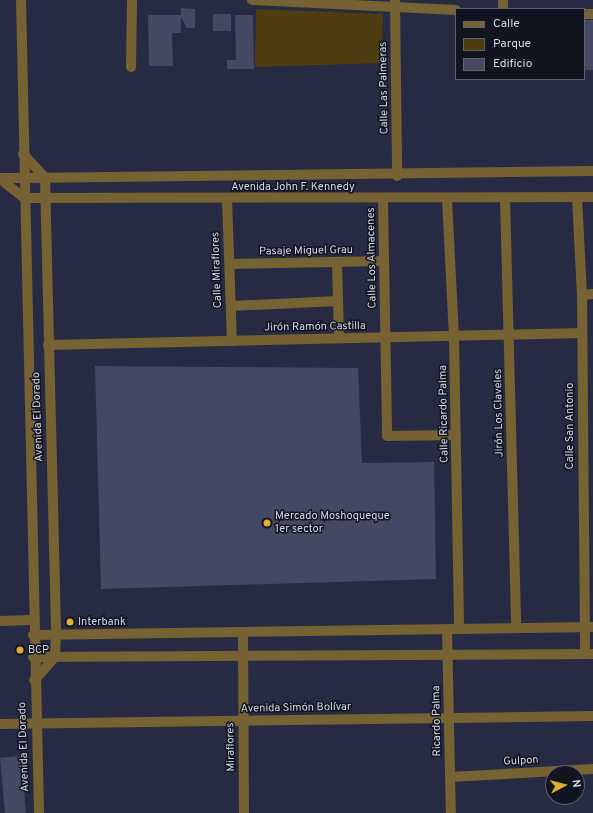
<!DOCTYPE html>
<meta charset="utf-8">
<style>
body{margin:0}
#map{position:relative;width:593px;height:813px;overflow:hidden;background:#272a43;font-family:Overpass,sans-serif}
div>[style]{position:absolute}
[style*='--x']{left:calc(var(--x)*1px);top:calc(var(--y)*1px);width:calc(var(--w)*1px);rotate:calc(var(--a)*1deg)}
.green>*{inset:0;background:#4f3d12}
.building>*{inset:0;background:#444863;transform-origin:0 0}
.pedestrian>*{height:10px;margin:-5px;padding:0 5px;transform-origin:5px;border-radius:5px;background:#776233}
.minor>*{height:10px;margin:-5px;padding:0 5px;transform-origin:5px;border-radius:5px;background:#776233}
.tertiary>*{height:10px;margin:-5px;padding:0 5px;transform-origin:5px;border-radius:5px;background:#776233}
.dots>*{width:11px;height:11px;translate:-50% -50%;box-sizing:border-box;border:2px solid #12141f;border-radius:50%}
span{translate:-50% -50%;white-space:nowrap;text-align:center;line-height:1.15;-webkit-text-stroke:3px #12141f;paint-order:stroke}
.street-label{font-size:11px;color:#d3d7e7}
.poi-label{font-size:11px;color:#d3d7e7}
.left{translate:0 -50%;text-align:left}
.legend{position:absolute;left:455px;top:8px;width:130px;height:72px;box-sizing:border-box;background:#12141f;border:1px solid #5f626f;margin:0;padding:5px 7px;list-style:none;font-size:12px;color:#d3d7e7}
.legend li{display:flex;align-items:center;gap:8px;height:20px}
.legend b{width:20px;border:1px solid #5f626f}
.north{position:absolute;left:545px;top:765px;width:40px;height:40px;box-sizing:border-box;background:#12141f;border:1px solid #5f626f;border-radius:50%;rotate:83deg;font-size:11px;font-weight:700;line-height:16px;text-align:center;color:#d3d7e7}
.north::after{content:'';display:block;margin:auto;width:14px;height:18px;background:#e0b034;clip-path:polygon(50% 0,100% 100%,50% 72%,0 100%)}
</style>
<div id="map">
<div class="green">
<div style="clip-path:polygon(256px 9px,383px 14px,382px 63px,255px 67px)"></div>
</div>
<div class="building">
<div style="clip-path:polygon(181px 8px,195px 9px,195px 28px,187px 28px,181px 17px,181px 33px,172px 33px,173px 66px,149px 66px,148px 15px,181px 15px)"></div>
<div style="left:213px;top:14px;width:18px;height:17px"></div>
<div style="clip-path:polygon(235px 15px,253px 15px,254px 69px,227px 69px,227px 60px,236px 60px)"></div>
<div style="left:584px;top:20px;width:9px;height:50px"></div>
<div style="clip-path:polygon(95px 366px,358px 368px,362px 463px,434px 462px,436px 579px,101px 589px)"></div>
<div style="left:21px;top:756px;width:57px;height:21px;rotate:85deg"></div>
</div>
<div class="pedestrian">
<div style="--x:131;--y:67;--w:67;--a:-89.1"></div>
<div style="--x:0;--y:621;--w:32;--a:-2"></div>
</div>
<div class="minor">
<div style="--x:252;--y:0;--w:204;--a:2.8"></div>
<div style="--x:395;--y:0;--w:176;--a:89.3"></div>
<div style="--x:503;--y:0;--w:9;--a:90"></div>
<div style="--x:584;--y:14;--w:9;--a:0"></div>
<div style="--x:0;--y:178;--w:23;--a:0"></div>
<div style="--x:0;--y:179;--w:31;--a:38"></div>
<div style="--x:577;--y:197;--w:98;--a:87.1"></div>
<div style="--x:582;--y:295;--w:359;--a:89.5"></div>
<div style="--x:505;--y:198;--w:430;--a:88.5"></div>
<div style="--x:227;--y:199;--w:142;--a:88"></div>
<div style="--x:383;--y:199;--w:237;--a:89"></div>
<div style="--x:387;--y:436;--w:69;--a:-0.8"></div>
<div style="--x:447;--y:199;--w:138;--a:87.1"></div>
<div style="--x:454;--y:337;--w:292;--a:89"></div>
<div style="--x:337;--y:262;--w:76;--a:88.5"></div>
<div style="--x:230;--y:264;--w:154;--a:-1.1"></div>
<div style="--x:582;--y:295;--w:11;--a:-5"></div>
<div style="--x:231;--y:306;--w:107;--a:-2.7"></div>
<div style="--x:48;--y:345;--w:534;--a:-1.29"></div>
<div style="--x:447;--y:629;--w:184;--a:88.8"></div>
<div style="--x:243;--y:632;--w:181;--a:89.7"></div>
<div style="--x:33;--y:635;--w:560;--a:-0.82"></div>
<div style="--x:33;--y:657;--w:560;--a:-0.31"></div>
<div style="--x:0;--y:724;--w:593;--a:-0.77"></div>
<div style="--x:450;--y:777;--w:143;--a:-3.2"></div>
</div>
<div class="tertiary">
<div style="--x:21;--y:0;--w:813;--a:88.73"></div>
<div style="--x:23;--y:154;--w:33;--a:47"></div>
<div style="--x:45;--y:178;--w:457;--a:88.6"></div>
<div style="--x:56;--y:635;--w:22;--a:93"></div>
<div style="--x:55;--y:657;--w:31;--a:132"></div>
<div style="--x:23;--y:178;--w:570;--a:-0.7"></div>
<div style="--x:24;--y:198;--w:569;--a:-0.1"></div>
</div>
<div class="dots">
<div style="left:267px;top:523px;background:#e0b034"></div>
<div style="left:70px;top:622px;background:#e0b034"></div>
<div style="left:20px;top:650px;background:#e0b034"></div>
</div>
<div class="street-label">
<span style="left:384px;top:88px;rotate:-91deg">Calle Las Palmeras</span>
<span style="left:293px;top:187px">Avenida John F. Kennedy</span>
<span style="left:306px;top:251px;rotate:-1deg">Pasaje Miguel Grau</span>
<span style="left:372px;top:258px;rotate:-91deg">Calle Los Almacenes</span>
<span style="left:217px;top:270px;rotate:-92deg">Calle Miraflores</span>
<span style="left:315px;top:327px;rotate:-1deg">Jirón Ramón Castilla</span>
<span style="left:499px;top:413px;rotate:-91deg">Jirón Los Claveles</span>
<span style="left:444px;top:414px;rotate:-91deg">Calle Ricardo Palma</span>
<span style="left:38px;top:417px;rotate:-92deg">Avenida El Dorado</span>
<span style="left:570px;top:426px;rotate:-90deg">Calle San Antonio</span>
<span style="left:296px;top:708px;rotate:-1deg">Avenida Simón Bolívar</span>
<span style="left:437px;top:721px;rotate:-91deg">Ricardo Palma</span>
<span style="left:24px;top:747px;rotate:-92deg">Avenida El Dorado</span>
<span style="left:231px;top:747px;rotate:-91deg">Miraflores</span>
<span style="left:521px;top:761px;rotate:-3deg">Gulpon</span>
</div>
<div class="poi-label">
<span class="left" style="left:275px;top:523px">Mercado Moshoqueque<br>1er sector</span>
<span class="left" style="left:78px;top:622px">Interbank</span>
<span class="left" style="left:28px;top:650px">BCP</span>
</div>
<ul class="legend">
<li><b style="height:5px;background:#776233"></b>Calle</li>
<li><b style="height:11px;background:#4f3d12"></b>Parque</li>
<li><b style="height:11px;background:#444863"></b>Edificio</li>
</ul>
<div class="north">N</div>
</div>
